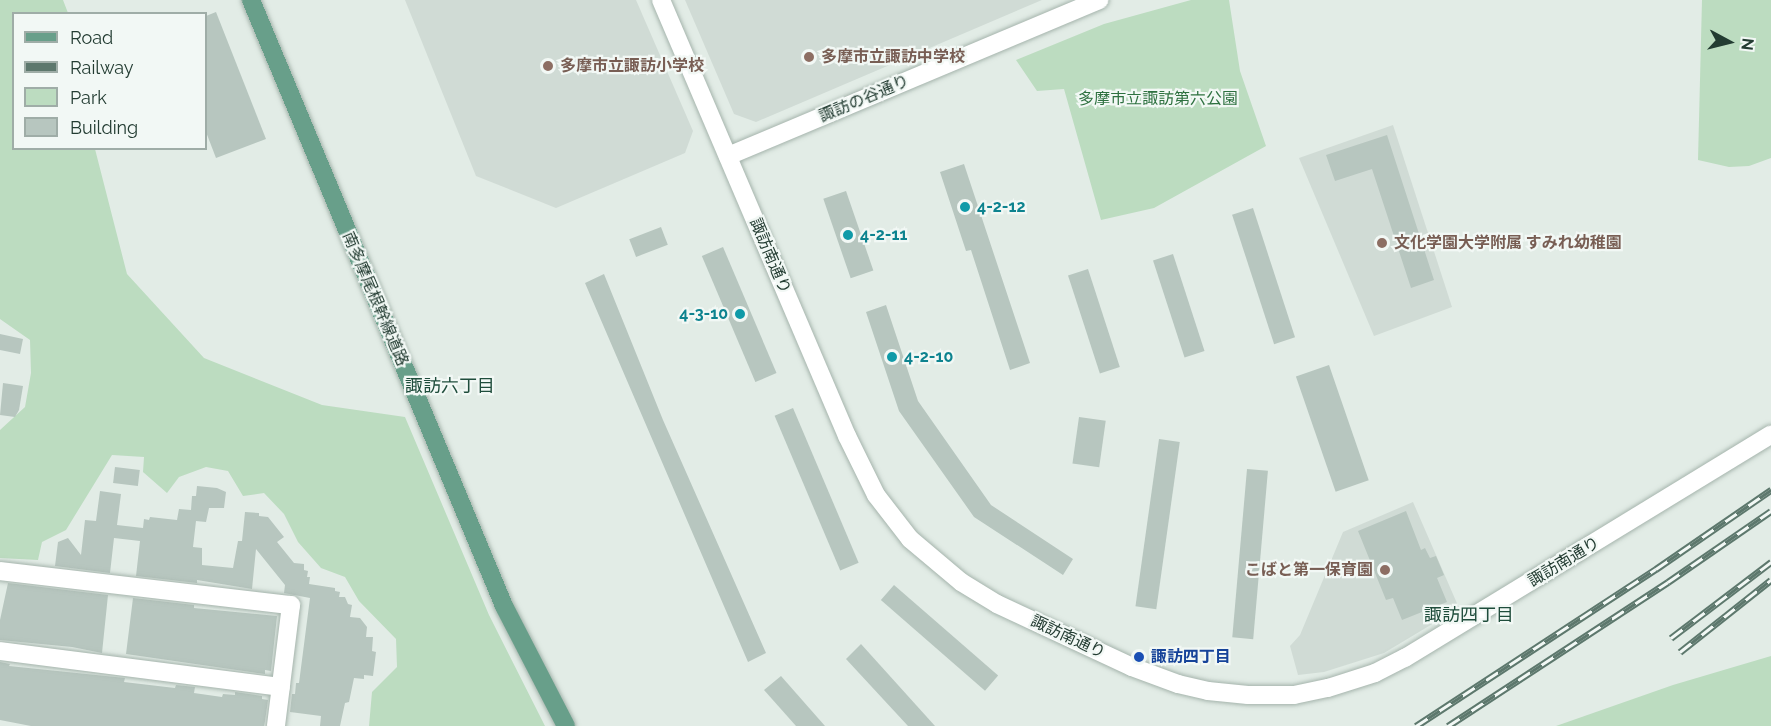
<!DOCTYPE html>
<meta charset="utf-8">
<style>
body{margin:0}
#map{position:relative;width:1771px;height:726px;overflow:hidden;background:#e2ece6;font-family:Raleway,"Noto Sans JP",sans-serif}
div>[style]{position:absolute}
[style*='--x']{left:calc(var(--x)*1px);top:calc(var(--y)*1px);width:calc(var(--w)*1px);rotate:calc(var(--a)*1deg)}
.built>*{inset:0;background:#d0dbd5}
.green>*{inset:0;background:#bcdcc0}
.building>*{inset:0;background:#b7c6bf;transform-origin:0 0}
.roads{filter:drop-shadow(0 0 2px #a5b4ac) drop-shadow(0 0 2px #a5b4ac)}
.minor>*{height:18px;margin:-9px;padding:0 9px;transform-origin:9px;border-radius:9px;background:#fff}
.major>*{height:18px;margin:-9px;padding:0 9px;transform-origin:9px;border-radius:9px;background:#689f8a}
.rail>*{height:7px;margin-top:-3.5px;transform-origin:0;background:repeating-linear-gradient(90deg,#f2f8f5 0 14px,#5d786d 0 28px);box-sizing:border-box;border-block:2px solid #5d786d}
.dots>*{width:16px;height:16px;translate:-50% -50%;box-sizing:border-box;border:3px solid #f2f8f5;border-radius:50%}
span{translate:-50% -50%;white-space:nowrap;text-align:center;line-height:1.15;-webkit-text-stroke:4.5px #f2f8f5;paint-order:stroke}
.education-label{font-size:16px;color:#785e54;font-weight:700}
.left{translate:0 -50%;text-align:left}
.right{translate:-100% -50%;text-align:right}
.street-label{font-size:16px;color:#233c32}
.park-label{font-size:16px;color:#2e7140}
.culture-label{font-size:16px;color:#0d838f;font-weight:700}
.transit-label{font-size:16px;color:#164399;font-weight:700}
.neighbourhood-label{font-size:18px;color:#1f4d3c}
.legend{position:absolute;left:12px;top:12px;width:195px;height:138px;box-sizing:border-box;background:#f2f8f5;border:2px solid #9fada7;margin:0;padding:8px 10px;list-style:none;font-size:18px;color:#233c32}
.legend li{display:flex;align-items:center;gap:12px;height:30px}
.legend b{width:30px;border:2px solid #9fada7}
.north{position:absolute;left:1699px;top:12px;width:60px;height:60px;-webkit-text-stroke:4px #f2f8f5;paint-order:stroke;rotate:97deg;font-size:16px;font-weight:700;line-height:24px;text-align:center;color:#233c32}
.north::after{content:'';display:block;margin:auto;width:21px;height:27px;background:#233c32;clip-path:polygon(50% 0,100% 100%,50% 72%,0 100%)}
</style>
<div id="map">
<div class="built">
<div style="clip-path:polygon(405px 0,636px 0,693px 131px,685px 153px,556px 208px,476px 176px)"></div>
<div style="clip-path:polygon(685px 0,1042px 0,756px 122px,734px 114px)"></div>
<div style="clip-path:polygon(1393px 125px,1452px 307px,1374px 336px,1299px 158px)"></div>
<div style="clip-path:polygon(1413px 502px,1459px 608px,1384px 653px,1324px 672px,1298px 675px,1290px 646px,1300px 635px,1343px 532px)"></div>
</div>
<div class="green">
<div style="clip-path:polygon(0 0,63px 0,68px 13px,14px 14px,14px 148px,95px 149px,127px 274px,204px 358px,322px 405px,405px 417px,489px 615px,545px 726px,369px 726px,372px 692px,397px 667px,396px 639px,359px 601px,345px 577px,321px 568px,298px 542px,284px 514px,264px 493px,243px 496px,228px 471px,206px 467px,179px 477px,167px 493px,143px 472px,144px 457px,112px 455px,66px 530px,42px 542px,38px 560px,0 558px,0 430px,25px 407px,31px 373px,30px 340px,0 319px)"></div>
<div style="clip-path:polygon(1191px 0,1229px 0,1240px 71px,1266px 146px,1154px 208px,1101px 220px,1064px 89px,1037px 91px,1016px 60px,1104px 24px)"></div>
<div style="clip-path:polygon(1702px 0,1771px 0,1771px 158px,1749px 166px,1729px 167px,1698px 160px)"></div>
<div style="clip-path:polygon(1771px 656px,1771px 726px,1556px 726px,1673px 685px)"></div>
</div>
<div class="building">
<div style="clip-path:polygon(216px 12px,266px 139px,216px 158px,206px 132px,206px 16px)"></div>
<div style="clip-path:polygon(1387px 135px,1434px 280px,1411px 288px,1372px 169px,1335px 181px,1326px 155px)"></div>
<div style="clip-path:polygon(964px 164px,1030px 363px,1010px 370px,971px 250px,966px 251px,940px 172px)"></div>
<div style="left:846px;top:191px;width:84px;height:24px;rotate:71deg"></div>
<div style="left:1253px;top:208px;width:136px;height:22px;rotate:72deg"></div>
<div style="left:661px;top:227px;width:19px;height:34px;rotate:69deg"></div>
<div style="left:723px;top:247px;width:137px;height:23px;rotate:67deg"></div>
<div style="left:1173px;top:254px;width:102px;height:21px;rotate:72deg"></div>
<div style="left:1088px;top:269px;width:103px;height:21px;rotate:72deg"></div>
<div style="clip-path:polygon(604px 274px,663px 420px,766px 653px,748px 662px,585px 283px)"></div>
<div style="clip-path:polygon(886px 305px,918px 401px,991px 505px,1073px 559px,1063px 575px,974px 517px,899px 411px,866px 312px)"></div>
<div style="clip-path:polygon(0 334px,23px 339px,20px 354px,0 350px)"></div>
<div style="left:1329px;top:365px;width:122px;height:35px;rotate:71deg"></div>
<div style="clip-path:polygon(3px 383px,23px 386px,19px 410px,15px 417px,0 415px)"></div>
<div style="left:793px;top:408px;width:168px;height:20px;rotate:67deg"></div>
<div style="left:1079px;top:417px;width:27px;height:47px;rotate:8deg"></div>
<div style="left:1159px;top:439px;width:21px;height:169px;rotate:8deg"></div>
<div style="left:115px;top:467px;width:25px;height:16px;rotate:7deg"></div>
<div style="left:1247px;top:469px;width:21px;height:169px;rotate:5deg"></div>
<div style="clip-path:polygon(197px 486px,217px 488px,226px 492px,224px 508px,209px 508px,206px 522px,196px 521px,193px 547px,202px 548px,202px 565px,233px 568px,238px 541px,242px 541px,245px 512px,259px 513px,259px 516px,268px 517px,284px 537px,277px 542px,294px 563px,304px 564px,304px 570px,308px 571px,307px 577px,310px 577px,309px 584px,335px 588px,335px 591px,340px 592px,339px 597px,345px 597px,348px 604px,352px 605px,350px 617px,360px 618px,367px 627px,366px 637px,373px 637px,372px 651px,376px 652px,373px 676px,364px 675px,364px 679px,354px 678px,349px 702px,345px 703px,340px 726px,320px 726px,321px 716px,290px 712px,292px 694px,295px 694px,296px 683px,299px 683px,310px 598px,284px 593px,285px 585px,256px 549px,252px 589px,197px 580px,197px 583px,136px 576px,140px 541px,114px 538px,110px 573px,55px 566px,58px 542px,68px 538px,81px 555px,85px 520px,96px 521px,100px 491px,121px 494px,117px 525px,143px 528px,144px 519px,149px 520px,150px 517px,177px 520px,179px 509px,191px 510px,192px 496px,196px 496px)"></div>
<div style="clip-path:polygon(1406px 511px,1421px 550px,1425px 548px,1430px 558px,1436px 556px,1444px 575px,1437px 578px,1447px 602px,1402px 620px,1393px 598px,1386px 600px,1358px 531px)"></div>
<div style="clip-path:polygon(8px 583px,108px 595px,102px 653px,72px 647px,0 640px,0 620px)"></div>
<div style="left:894px;top:585px;width:138px;height:20px;rotate:41deg"></div>
<div style="clip-path:polygon(133px 598px,194px 605px,194px 608px,277px 616px,271px 671px,265px 670px,265px 674px,126px 654px)"></div>
<div style="clip-path:polygon(861px 644px,935px 726px,908px 726px,846px 659px)"></div>
<div style="clip-path:polygon(0 662px,10px 664px,9px 666px,125px 678px,124px 682px,175px 688px,176px 685px,195px 687px,194px 693px,222px 697px,223px 694px,235px 695px,235px 692px,262px 696px,262px 699px,268px 700px,265px 721px,264px 726px,31px 726px,0 720px)"></div>
<div style="clip-path:polygon(781px 676px,825px 726px,796px 726px,764px 690px)"></div>
</div>
<div class="roads">
<div class="minor">
<div style="--x:661;--y:0;--w:474;--a:66.9"></div>
<div style="--x:847;--y:436;--w:66;--a:63.8"></div>
<div style="--x:876;--y:495;--w:56;--a:52.3"></div>
<div style="--x:910;--y:539;--w:67;--a:40.1"></div>
<div style="--x:961;--y:582;--w:42;--a:31.4"></div>
<div style="--x:997;--y:604;--w:149;--a:25"></div>
<div style="--x:1132;--y:667;--w:49;--a:20.3"></div>
<div style="--x:1178;--y:684;--w:31;--a:13"></div>
<div style="--x:1208;--y:691;--w:40;--a:5.7"></div>
<div style="--x:1248;--y:695;--w:46;--a:0"></div>
<div style="--x:1294;--y:695;--w:35;--a:-12"></div>
<div style="--x:1328;--y:688;--w:49;--a:-17.7"></div>
<div style="--x:1375;--y:673;--w:34;--a:-27"></div>
<div style="--x:1405;--y:658;--w:429;--a:-31.4"></div>
<div style="--x:728;--y:156;--w:403;--a:-22.8"></div>
<div style="--x:0;--y:571;--w:293;--a:6.7"></div>
<div style="--x:291;--y:605;--w:122;--a:97.1"></div>
<div style="--x:0;--y:651;--w:283;--a:7.3"></div>
</div>
<div class="major">
<div style="--x:251;--y:0;--w:657;--a:67.34"></div>
<div style="--x:504;--y:606;--w:135;--a:62.7"></div>
</div>
</div>
<div class="rail">
<div style="--x:1671;--y:638;--w:126;--a:-37.2"></div>
<div style="--x:1680;--y:652;--w:116;--a:-38.4"></div>
<div style="--x:1416;--y:726;--w:287;--a:-33.2"></div>
<div style="--x:1656;--y:569;--w:140;--a:-34.5"></div>
<div style="--x:1448;--y:726;--w:263;--a:-33.2"></div>
<div style="--x:1668;--y:582;--w:125;--a:-34.6"></div>
</div>
<div class="dots">
<div style="left:809px;top:57px;background:#8d6e63"></div>
<div style="left:548px;top:66px;background:#8d6e63"></div>
<div style="left:965px;top:207px;background:#0f9aa8"></div>
<div style="left:848px;top:235px;background:#0f9aa8"></div>
<div style="left:1382px;top:243px;background:#8d6e63"></div>
<div style="left:740px;top:314px;background:#0f9aa8"></div>
<div style="left:892px;top:357px;background:#0f9aa8"></div>
<div style="left:1385px;top:570px;background:#8d6e63"></div>
<div style="left:1139px;top:657px;background:#1a4fb4"></div>
</div>
<div class="education-label">
<span class="left" style="left:821px;top:57px">多摩市立諏訪中学校</span>
<span class="left" style="left:560px;top:66px">多摩市立諏訪小学校</span>
<span class="left" style="left:1394px;top:243px">文化学園大学附属 すみれ幼稚園</span>
<span class="right" style="left:1373px;top:570px">こばと第一保育園</span>
</div>
<div class="street-label">
<span style="left:864px;top:99px;rotate:-23deg">諏訪の谷通り</span>
<span style="left:770px;top:256px;rotate:67deg">諏訪南通り</span>
<span style="left:375px;top:299px;rotate:67deg">南多摩尾根幹線道路</span>
<span style="left:1564px;top:562px;rotate:-31deg">諏訪南通り</span>
<span style="left:1068px;top:637px;rotate:25deg">諏訪南通り</span>
</div>
<div class="park-label">
<span style="left:1158px;top:99px">多摩市立諏訪第六公園</span>
</div>
<div class="culture-label">
<span class="left" style="left:977px;top:207px">4-2-12</span>
<span class="left" style="left:860px;top:235px">4-2-11</span>
<span class="right" style="left:728px;top:314px">4-3-10</span>
<span class="left" style="left:904px;top:357px">4-2-10</span>
</div>
<div class="transit-label">
<span class="left" style="left:1151px;top:657px">諏訪四丁目</span>
</div>
<div class="neighbourhood-label">
<span style="left:450px;top:386px">諏訪六丁目</span>
<span style="left:1469px;top:615px">諏訪四丁目</span>
</div>
<ul class="legend">
<li><b style="height:8px;background:#689f8a"></b>Road</li>
<li><b style="height:8px;background:#5d786d"></b>Railway</li>
<li><b style="height:16px;background:#bcdcc0"></b>Park</li>
<li><b style="height:16px;background:#b7c6bf"></b>Building</li>
</ul>
<div class="north">N</div>
</div>
